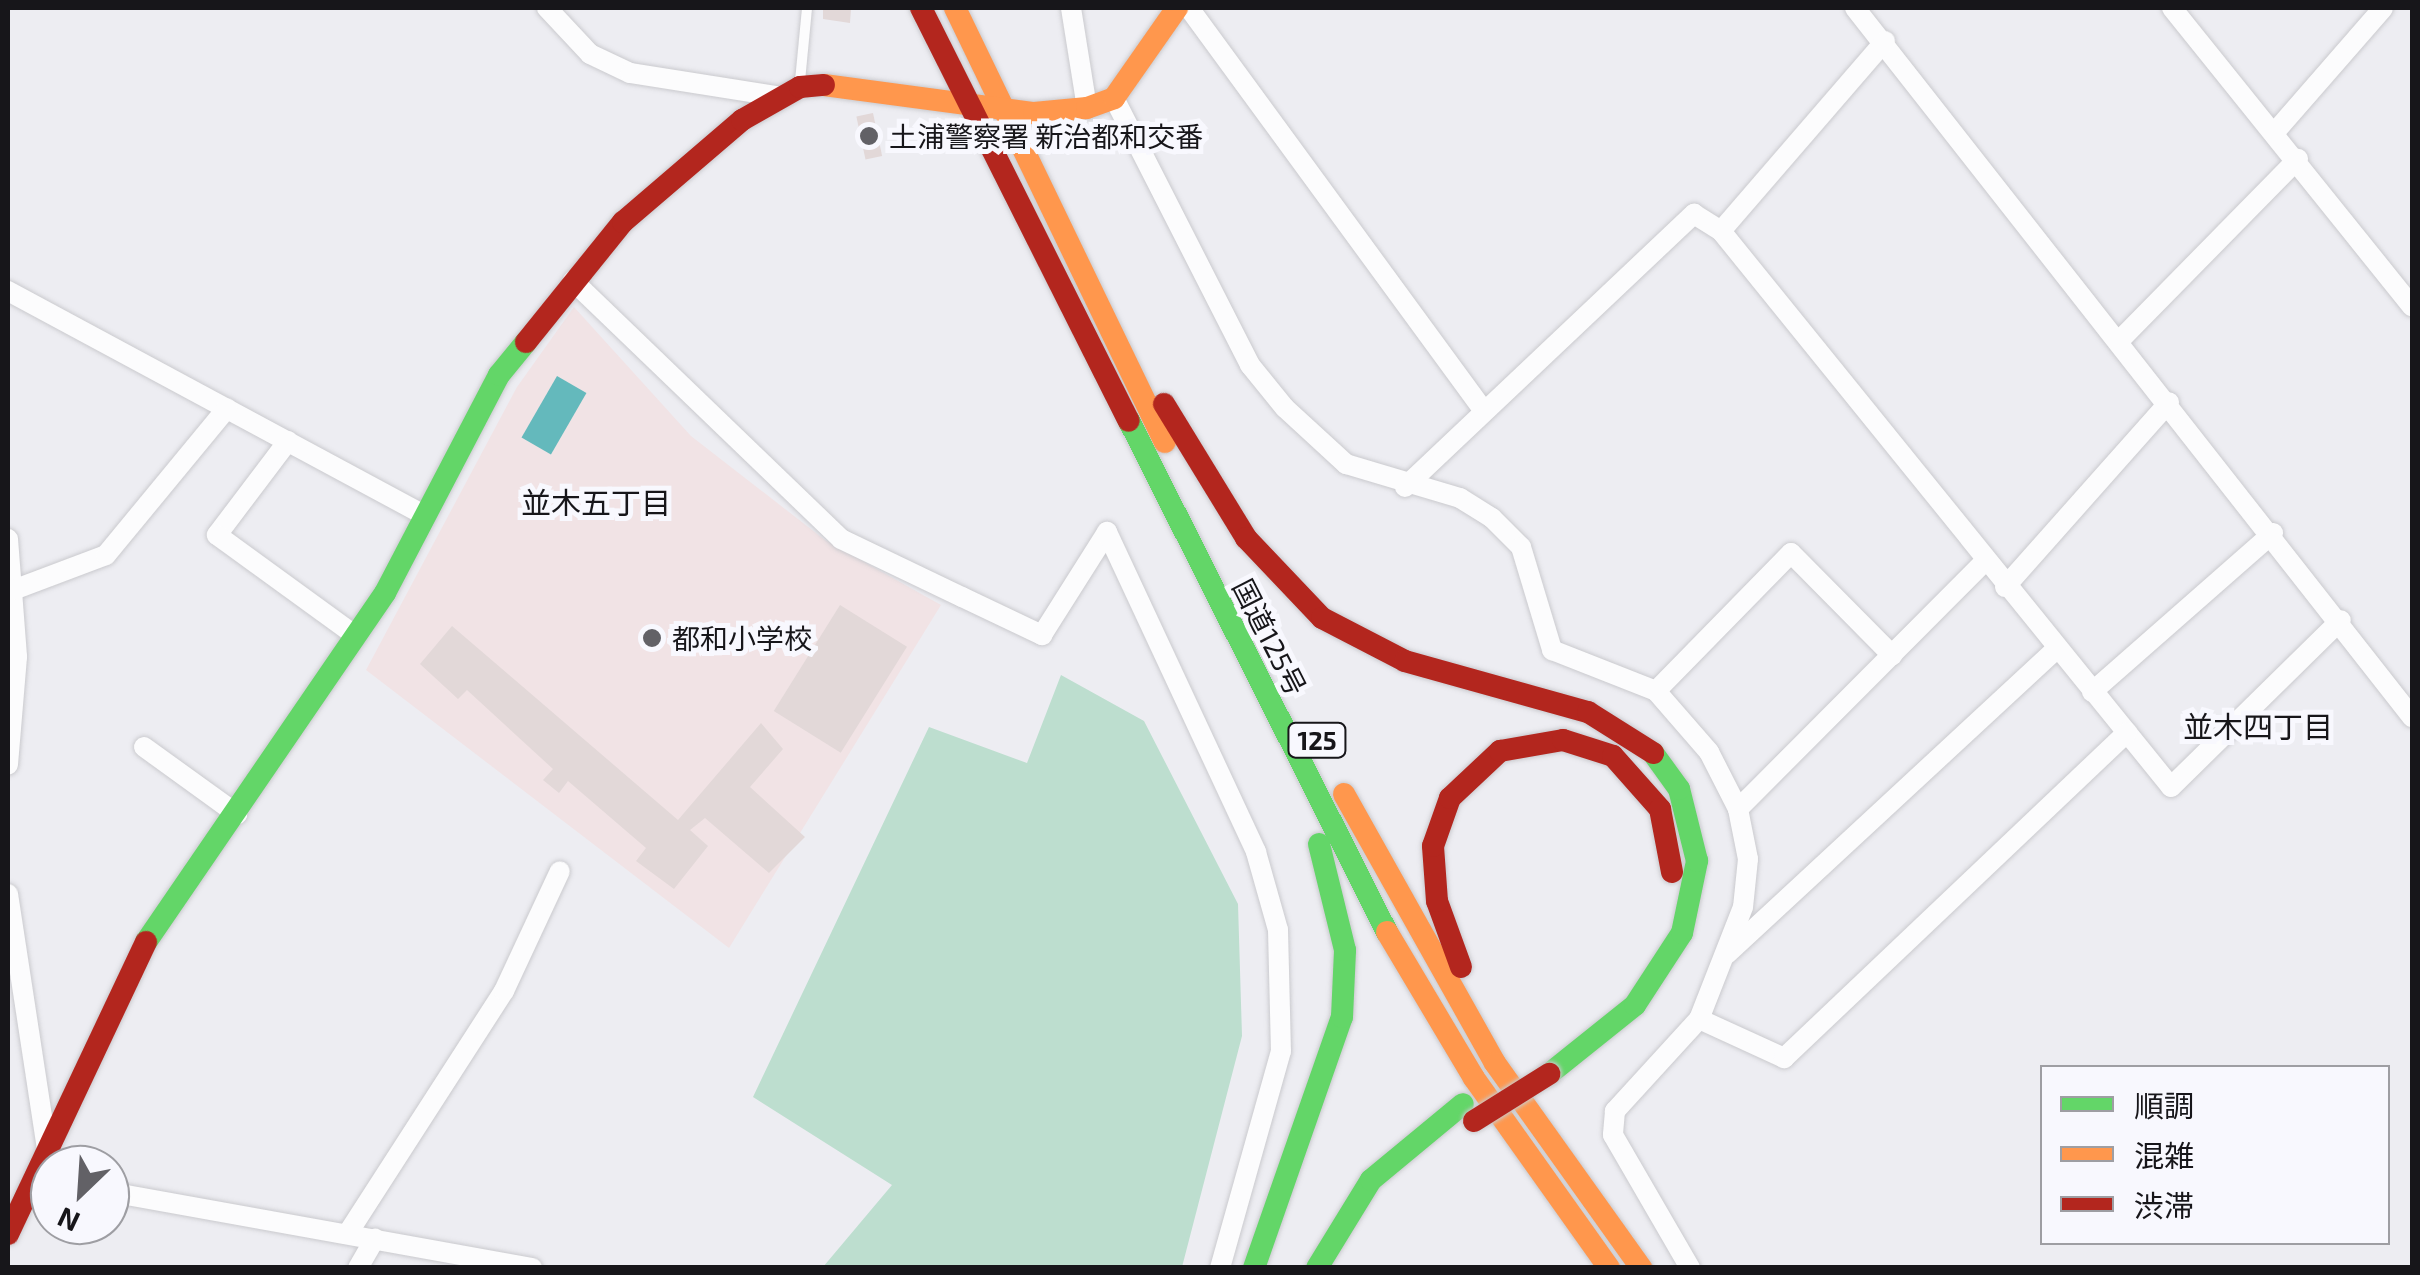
<!DOCTYPE html>
<meta charset="utf-8">
<style>
body{margin:0}
#map{position:relative;width:2420px;height:1275px;overflow:hidden;background:#ededf2;font-family:"Exo 2","Noto Sans JP",sans-serif}
div>[style]{position:absolute}
[style*='--x']{left:calc(var(--x)*1px);top:calc(var(--y)*1px);width:calc(var(--w)*1px);rotate:calc(var(--a)*1deg)}
.education>*{inset:0;background:#f1e3e5}
.green>*{inset:0;background:#bddecf}
.water>*{inset:0;background:#64b9bc;transform-origin:0 0}
.building>*{inset:0;background:#e2d8d8;transform-origin:0 0}
.roads{filter:drop-shadow(0 0 2px #cacace) drop-shadow(0 0 2px #cacace)}
.lane>*{height:10px;margin:-5px;padding:0 5px;transform-origin:5px;border-radius:5px;background:#fcfcfd}
.street>*{height:20px;margin:-10px;padding:0 10px;transform-origin:10px;border-radius:10px;background:#fcfcfd}
.fast>*{height:22px;margin:-11px;padding:0 11px;transform-origin:11px;border-radius:11px;background:#63d668}
.slow>*{height:22px;margin:-11px;padding:0 11px;transform-origin:11px;border-radius:11px;background:#ff974d}
.jam>*{height:22px;margin:-11px;padding:0 11px;transform-origin:11px;border-radius:11px;background:#b3261e}
.bridges{filter:drop-shadow(0 0 2px #cacacc) drop-shadow(0 0 2px #cacacc)}
.jam-bridge>*{height:22px;margin:-11px;padding:0 11px;transform-origin:11px;border-radius:11px;background:#b3261e}
.dots>*{width:28px;height:28px;translate:-50% -50%;box-sizing:border-box;border:5px solid #f8f8fe;border-radius:50%}
span{translate:-50% -50%;white-space:nowrap;text-align:center;line-height:1.15;-webkit-text-stroke:10px #f8f8fe;paint-order:stroke}
.shield-label span{padding:2px 8px;background:#f8f8fe;border:2px solid;border-radius:8px;-webkit-text-stroke-width:0}
.shield-label{font-size:25px;color:#17161a;font-weight:700}
.poi-label{font-size:28px;color:#17161a}
.left{translate:0 -50%;text-align:left}
.street-label{font-size:28px;color:#17161a}
.neighbourhood-label{font-size:30px;color:#17161a}
.frame{position:absolute;inset:0;border:10px solid #17161a;pointer-events:none}
.legend{position:absolute;left:2040px;top:1065px;width:350px;height:180px;box-sizing:border-box;background:#f8f8fe;border:2px solid #9e9ea3;margin:0;padding:12px 18px;list-style:none;font-size:30px;color:#17161a}
.legend li{display:flex;align-items:center;gap:20px;height:50px}
.legend b{width:50px;border:2px solid #9e9ea3}
.north{position:absolute;left:30px;top:1145px;width:100px;height:100px;box-sizing:border-box;background:#f8f8fe;border:2px solid #9e9ea3;border-radius:50%;rotate:205deg;font-size:28px;font-weight:700;line-height:40px;text-align:center;color:#17161a}
.north::after{content:'';display:block;margin:auto;width:35px;height:45px;background:#626166;clip-path:polygon(50% 0,100% 100%,50% 72%,0 100%)}
</style>
<div id="map">
<div class="education">
<div style="clip-path:polygon(574px 307px,691px 436px,825px 540px,941px 605px,729px 948px,366px 670px,517px 387px)"></div>
</div>
<div class="green">
<div style="clip-path:polygon(1061px 675px,1144px 721px,1238px 904px,1242px 1036px,1182px 1267px,823px 1267px,892px 1185px,753px 1097px,929px 727px,1027px 763px)"></div>
</div>
<div class="water">
<div style="left:557px;top:376px;width:34px;height:71px;rotate:30deg"></div>
</div>
<div class="building">
<div style="clip-path:polygon(823px 8px,851px 8px,850px 23px,823px 19px)"></div>
<div style="left:873px;top:113px;width:44px;height:17px;rotate:78deg"></div>
<div style="left:840px;top:605px;width:79px;height:125px;rotate:32deg"></div>
<div style="clip-path:polygon(452px 626px,678px 820px,761px 723px,783px 749px,750px 787px,805px 837px,769px 873px,705px 818px,690px 830px,708px 846px,674px 889px,636px 861px,646px 848px,568px 781px,559px 793px,543px 780px,553px 769px,467px 690px,458px 699px,420px 664px)"></div>
</div>
<div class="roads">
<div class="lane">
<div style="--x:800;--y:81;--w:73;--a:-84.5"></div>
</div>
<div class="street">
<div style="--x:547;--y:8;--w:63;--a:46.9"></div>
<div style="--x:590;--y:54;--w:44;--a:25.4"></div>
<div style="--x:630;--y:73;--w:148;--a:9"></div>
<div style="--x:1071;--y:8;--w:101;--a:80.9"></div>
<div style="--x:1189;--y:8;--w:497;--a:53.8"></div>
<div style="--x:1855;--y:8;--w:902;--a:51.85"></div>
<div style="--x:2172;--y:8;--w:383;--a:51.2"></div>
<div style="--x:1114;--y:98;--w:300;--a:63"></div>
<div style="--x:1250;--y:365;--w:55;--a:50.9"></div>
<div style="--x:1285;--y:408;--w:83;--a:42.6"></div>
<div style="--x:1346;--y:464;--w:119;--a:16.6"></div>
<div style="--x:1460;--y:498;--w:38;--a:32"></div>
<div style="--x:1492;--y:518;--w:41;--a:45"></div>
<div style="--x:1521;--y:547;--w:108;--a:73.2"></div>
<div style="--x:1552;--y:650;--w:112;--a:21.5"></div>
<div style="--x:1656;--y:691;--w:81;--a:49"></div>
<div style="--x:1709;--y:752;--w:64;--a:63"></div>
<div style="--x:1738;--y:809;--w:51;--a:78.7"></div>
<div style="--x:1748;--y:859;--w:48;--a:95.9"></div>
<div style="--x:1743;--y:907;--w:120;--a:111.4"></div>
<div style="--x:1699;--y:1019;--w:125;--a:132.4"></div>
<div style="--x:1615;--y:1111;--w:24;--a:95"></div>
<div style="--x:1613;--y:1135;--w:154;--a:59.9"></div>
<div style="--x:2275;--y:132;--w:164;--a:-48.9"></div>
<div style="--x:1721;--y:231;--w:251;--a:-49.2"></div>
<div style="--x:573;--y:281;--w:372;--a:43.9"></div>
<div style="--x:841;--y:539;--w:134;--a:25.6"></div>
<div style="--x:962;--y:597;--w:89;--a:25.4"></div>
<div style="--x:1042;--y:635;--w:122;--a:-57.7"></div>
<div style="--x:1107;--y:532;--w:353;--a:65"></div>
<div style="--x:1256;--y:852;--w:81;--a:74.2"></div>
<div style="--x:1278;--y:930;--w:121;--a:88.6"></div>
<div style="--x:1281;--y:1051;--w:225;--a:105.7"></div>
<div style="--x:8;--y:291;--w:472;--a:28.3"></div>
<div style="--x:2120;--y:340;--w:254;--a:-45.5"></div>
<div style="--x:288;--y:441;--w:118;--a:127.1"></div>
<div style="--x:217;--y:535;--w:172;--a:36"></div>
<div style="--x:1405;--y:487;--w:398;--a:-43.4"></div>
<div style="--x:1694;--y:214;--w:32;--a:32"></div>
<div style="--x:1721;--y:231;--w:715;--a:51.01"></div>
<div style="--x:2171;--y:787;--w:238;--a:-44.5"></div>
<div style="--x:8;--y:539;--w:118;--a:85.6"></div>
<div style="--x:17;--y:657;--w:108;--a:94.8"></div>
<div style="--x:2005;--y:587;--w:247;--a:-48.4"></div>
<div style="--x:13;--y:590;--w:99;--a:-20.6"></div>
<div style="--x:106;--y:555;--w:190;--a:-50.5"></div>
<div style="--x:1656;--y:691;--w:193;--a:-45.6"></div>
<div style="--x:1791;--y:553;--w:144;--a:45.3"></div>
<div style="--x:2092;--y:692;--w:241;--a:-41.3"></div>
<div style="--x:144;--y:747;--w:115;--a:35.8"></div>
<div style="--x:1738;--y:809;--w:349;--a:-45.1"></div>
<div style="--x:8;--y:894;--w:257;--a:81.3"></div>
<div style="--x:1727;--y:954;--w:449;--a:-42.8"></div>
<div style="--x:1699;--y:1019;--w:94;--a:24.6"></div>
<div style="--x:1784;--y:1058;--w:473;--a:-43.5"></div>
<div style="--x:110;--y:1192;--w:429;--a:10.2"></div>
<div style="--x:348;--y:1233;--w:288;--a:-57.2"></div>
<div style="--x:504;--y:991;--w:132;--a:-65"></div>
<div style="--x:358;--y:1268;--w:34;--a:-60"></div>
</div>
<div class="fast">
<div style="--x:1129;--y:421;--w:572;--a:63.21"></div>
<div style="--x:146;--y:942;--w:423;--a:-55.6"></div>
<div style="--x:385;--y:593;--w:246;--a:-62.4"></div>
<div style="--x:499;--y:375;--w:43;--a:-50.7"></div>
<div style="--x:1549;--y:1074;--w:110;--a:-38.7"></div>
<div style="--x:1635;--y:1005;--w:86;--a:-56.9"></div>
<div style="--x:1682;--y:933;--w:74;--a:-78.2"></div>
<div style="--x:1697;--y:861;--w:74;--a:-104"></div>
<div style="--x:1679;--y:789;--w:44;--a:-125.8"></div>
<div style="--x:1254;--y:1268;--w:266;--a:-70.7"></div>
<div style="--x:1342;--y:1017;--w:67;--a:-87.4"></div>
<div style="--x:1345;--y:950;--w:109;--a:-103.8"></div>
<div style="--x:1317;--y:1268;--w:103;--a:-58.5"></div>
<div style="--x:1371;--y:1180;--w:119;--a:-39.6"></div>
</div>
<div class="slow">
<div style="--x:955;--y:8;--w:482;--a:64.2"></div>
<div style="--x:824;--y:85;--w:212;--a:7.6"></div>
<div style="--x:1034;--y:113;--w:53;--a:-5.4"></div>
<div style="--x:1087;--y:108;--w:29;--a:-20"></div>
<div style="--x:1114;--y:98;--w:110;--a:-55"></div>
<div style="--x:1344;--y:794;--w:308;--a:60.7"></div>
<div style="--x:1495;--y:1063;--w:252;--a:54.5"></div>
<div style="--x:1387;--y:932;--w:170;--a:59.2"></div>
<div style="--x:1474;--y:1078;--w:233;--a:54.6"></div>
</div>
<div class="jam">
<div style="--x:921;--y:8;--w:462;--a:63.3"></div>
<div style="--x:526;--y:342;--w:154;--a:-51.1"></div>
<div style="--x:623;--y:222;--w:157;--a:-40.6"></div>
<div style="--x:742;--y:120;--w:67;--a:-29.6"></div>
<div style="--x:800;--y:87;--w:24;--a:-5"></div>
<div style="--x:1164;--y:404;--w:157;--a:58.5"></div>
<div style="--x:1246;--y:538;--w:110;--a:46.5"></div>
<div style="--x:1322;--y:618;--w:93;--a:27.4"></div>
<div style="--x:1405;--y:661;--w:190;--a:15.6"></div>
<div style="--x:1588;--y:712;--w:77;--a:32.2"></div>
<div style="--x:1461;--y:967;--w:70;--a:-110"></div>
<div style="--x:1437;--y:901;--w:55;--a:-94.2"></div>
<div style="--x:1433;--y:846;--w:51;--a:-70.5"></div>
<div style="--x:1450;--y:798;--w:69;--a:-43.2"></div>
<div style="--x:1500;--y:751;--w:64;--a:-9.9"></div>
<div style="--x:1563;--y:740;--w:52;--a:17.7"></div>
<div style="--x:1613;--y:756;--w:71;--a:48.4"></div>
<div style="--x:1660;--y:809;--w:64;--a:79.2"></div>
<div style="--x:8;--y:1234;--w:323;--a:-64.7"></div>
</div>
</div>
<div class="bridges">
<div class="jam-bridge">
<div style="--x:1474;--y:1121;--w:89;--a:-32.1"></div>
</div>
</div>
<div class="dots">
<div style="left:869px;top:136px;background:#626166"></div>
<div style="left:652px;top:638px;background:#626166"></div>
</div>
<div class="shield-label">
<span style="left:1317px;top:740px">125</span>
</div>
<div class="poi-label">
<span class="left" style="left:889px;top:136px">土浦警察署 新治都和交番</span>
<span class="left" style="left:672px;top:638px">都和小学校</span>
</div>
<div class="street-label">
<span style="left:1270px;top:637px;rotate:63deg">国道125号</span>
</div>
<div class="neighbourhood-label">
<span style="left:596px;top:502px">並木五丁目</span>
<span style="left:2258px;top:726px">並木四丁目</span>
</div>
<div class="frame"></div>
<ul class="legend">
<li><b style="height:12px;background:#63d668"></b>順調</li>
<li><b style="height:12px;background:#ff974d"></b>混雑</li>
<li><b style="height:12px;background:#b3261e"></b>渋滞</li>
</ul>
<div class="north">N</div>
</div>
